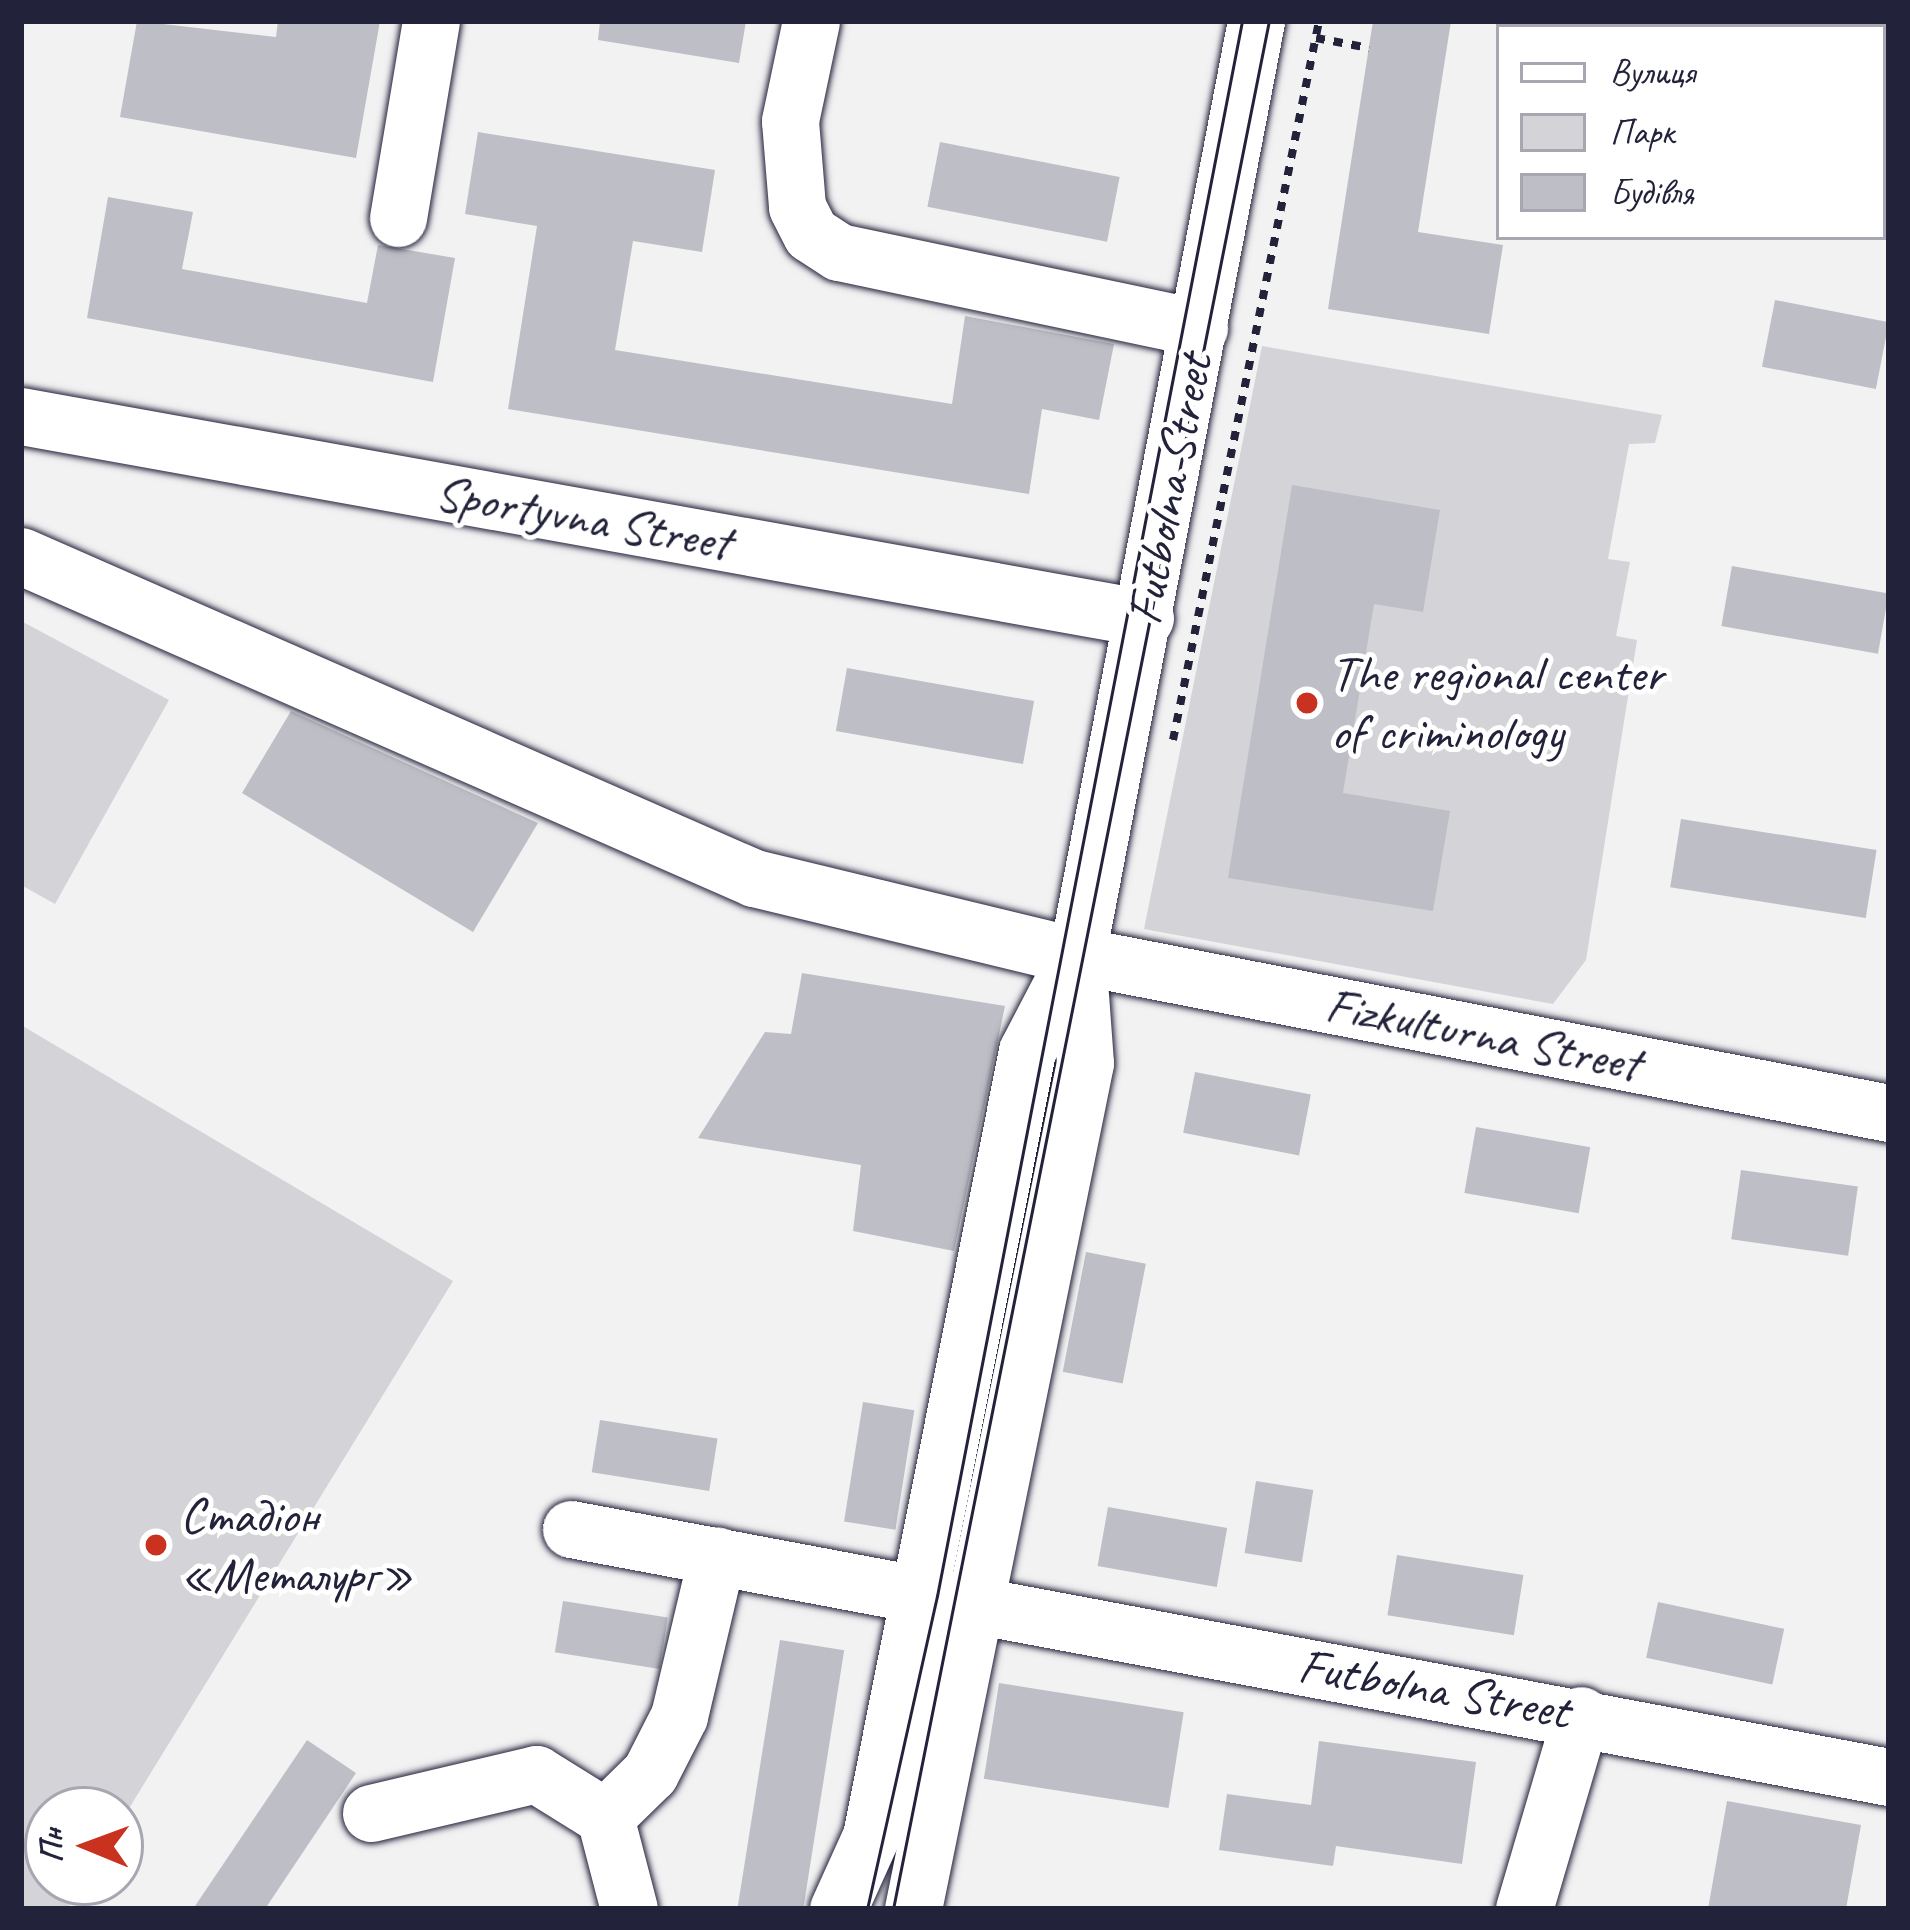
<!DOCTYPE html>
<meta charset="utf-8">
<style>
body{margin:0}
#map{position:relative;width:1910px;height:1930px;overflow:hidden;background:#f2f2f3;font-family:Caveat,sans-serif}
div>[style]{position:absolute}
[style*='--x']{left:calc(var(--x)*1px);top:calc(var(--y)*1px);width:calc(var(--w)*1px);rotate:calc(var(--a)*1deg)}
.green>*{inset:0;background:#d3d3d8}
.building>*{inset:0;background:#bebec6;transform-origin:0 0}
.path>*{height:8px;margin-top:-4px;transform-origin:0;background:repeating-linear-gradient(90deg,#22223b 0 9px,transparent 0 18px)}
.roads{filter:drop-shadow(0 0 3px #22223b) drop-shadow(0 0 3px #22223b)}
.minor>*{height:57px;margin:-28.5px;padding:0 28.5px;transform-origin:28.5px;border-radius:28.5px;background:#fff}
.tram>*{height:3px;margin:-1.5px;padding:0 1.5px;transform-origin:1.5px;border-radius:1.5px;background:#22223b}
.dots>*{width:33px;height:33px;translate:-50% -50%;box-sizing:border-box;border:6px solid #fff;border-radius:50%}
span{translate:-50% -50%;white-space:nowrap;text-align:center;line-height:1.15;-webkit-text-stroke:10px #fff;paint-order:stroke}
.street-label{font-size:51px;color:#22223b}
.poi-label{font-size:51px;color:#22223b}
.left{translate:0 -50%;text-align:left}
.frame{position:absolute;inset:0;border:24px solid #22223b;pointer-events:none}
.legend{position:absolute;left:1496px;top:24px;width:390px;height:216px;box-sizing:border-box;background:#fff;border:3px solid #a7a7b1;margin:0;padding:15px 21px;list-style:none;font-size:36px;color:#22223b}
.legend li{display:flex;align-items:center;gap:24px;height:60px}
.legend b{width:60px;border:3px solid #a7a7b1}
.north{position:absolute;left:24px;top:1786px;width:120px;height:120px;box-sizing:border-box;background:#fff;border:3px solid #a7a7b1;border-radius:50%;rotate:271deg;font-size:33px;font-weight:700;line-height:48px;text-align:center;color:#22223b}
.north::after{content:'';display:block;margin:auto;width:42px;height:54px;background:#c8321e;clip-path:polygon(50% 0,100% 100%,50% 72%,0 100%)}
</style>
<div id="map">
<div class="green">
<div style="clip-path:polygon(1262px 346px,1662px 415px,1655px 443px,1629px 444px,1608px 559px,1630px 562px,1616px 636px,1637px 640px,1586px 960px,1553px 1004px,1144px 929px)"></div>
<div style="clip-path:polygon(21px 621px,169px 700px,55px 904px,21px 885px)"></div>
<div style="clip-path:polygon(21px 1025px,453px 1281px,120px 1823px,120px 1810px,48px 1810px,48px 1882px,84px 1882px,67px 1909px,21px 1909px)"></div>
</div>
<div class="building">
<div style="clip-path:polygon(137px 21px,276px 37px,278px 21px,380px 21px,356px 158px,120px 117px)"></div>
<div style="clip-path:polygon(600px 21px,746px 21px,739px 63px,598px 40px)"></div>
<div style="clip-path:polygon(1373px 21px,1451px 21px,1418px 232px,1503px 245px,1489px 334px,1328px 309px)"></div>
<div style="clip-path:polygon(478px 132px,715px 170px,702px 252px,633px 241px,615px 350px,952px 404px,965px 316px,1114px 344px,1099px 420px,1042px 409px,1029px 494px,508px 409px,537px 226px,465px 214px)"></div>
<div style="left:940px;top:142px;width:183px;height:66px;rotate:11deg"></div>
<div style="clip-path:polygon(108px 197px,193px 212px,182px 269px,367px 303px,378px 245px,455px 258px,433px 382px,87px 318px)"></div>
<div style="left:1775px;top:300px;width:116px;height:68px;rotate:11deg"></div>
<div style="clip-path:polygon(1292px 485px,1440px 510px,1423px 612px,1374px 604px,1343px 793px,1450px 811px,1433px 911px,1228px 878px)"></div>
<div style="left:1732px;top:566px;width:159px;height:61px;rotate:10deg"></div>
<div style="left:847px;top:668px;width:190px;height:64px;rotate:10deg"></div>
<div style="clip-path:polygon(291px 711px,538px 823px,473px 932px,242px 793px)"></div>
<div style="left:1681px;top:819px;width:198px;height:69px;rotate:9deg"></div>
<div style="clip-path:polygon(802px 973px,1005px 1006px,954px 1251px,853px 1231px,861px 1165px,698px 1138px,765px 1032px,791px 1034px)"></div>
<div style="left:1195px;top:1072px;width:118px;height:62px;rotate:11deg"></div>
<div style="left:1476px;top:1127px;width:116px;height:67px;rotate:10deg"></div>
<div style="left:1741px;top:1170px;width:118px;height:70px;rotate:8deg"></div>
<div style="left:1086px;top:1252px;width:61px;height:122px;rotate:11deg"></div>
<div style="left:863px;top:1402px;width:52px;height:121px;rotate:9deg"></div>
<div style="left:600px;top:1420px;width:119px;height:53px;rotate:9deg"></div>
<div style="left:1256px;top:1481px;width:58px;height:73px;rotate:9deg"></div>
<div style="left:1108px;top:1507px;width:121px;height:60px;rotate:10deg"></div>
<div style="left:1397px;top:1555px;width:128px;height:61px;rotate:9deg"></div>
<div style="left:563px;top:1601px;width:106px;height:52px;rotate:9deg"></div>
<div style="left:1658px;top:1602px;width:129px;height:57px;rotate:12deg"></div>
<div style="left:780px;top:1640px;width:65px;height:272px;rotate:9deg"></div>
<div style="left:999px;top:1683px;width:187px;height:97px;rotate:9deg"></div>
<div style="clip-path:polygon(307px 1740px,356px 1773px,265px 1909px,193px 1909px)"></div>
<div style="clip-path:polygon(1319px 1741px,1476px 1762px,1462px 1864px,1336px 1846px,1333px 1866px,1219px 1850px,1227px 1794px,1311px 1805px)"></div>
<div style="clip-path:polygon(1727px 1801px,1861px 1825px,1846px 1909px,1708px 1909px)"></div>
</div>
<div class="path">
<div style="--x:1316;--y:38;--w:54;--a:10.7"></div>
<div style="--x:1173;--y:740;--w:734;--a:-78.52"></div>
</div>
<div class="roads">
<div class="minor">
<div style="--x:811;--y:21;--w:102;--a:101.9"></div>
<div style="--x:790;--y:121;--w:86;--a:85.3"></div>
<div style="--x:797;--y:207;--w:30;--a:63"></div>
<div style="--x:811;--y:234;--w:33;--a:33"></div>
<div style="--x:839;--y:252;--w:368;--a:11.9"></div>
<div style="--x:1575;--y:27;--w:6;--a:-81"></div>
<div style="--x:398;--y:218;--w:200;--a:-80.5"></div>
<div style="--x:21;--y:416;--w:1142;--a:10.19"></div>
<div style="--x:21;--y:556;--w:801;--a:23.72"></div>
<div style="--x:754;--y:878;--w:319;--a:13.6"></div>
<div style="--x:1064;--y:953;--w:840;--a:10.98"></div>
<div style="--x:571;--y:1529;--w:1341;--a:10.66"></div>
<div style="--x:371;--y:1813;--w:170;--a:-13.3"></div>
<div style="--x:536;--y:1774;--w:81;--a:31.9"></div>
<div style="--x:605;--y:1817;--w:95;--a:75.4"></div>
<div style="--x:605;--y:1817;--w:63;--a:-44.4"></div>
<div style="--x:650;--y:1773;--w:64;--a:-63"></div>
<div style="--x:679;--y:1716;--w:165;--a:-76.7"></div>
<div style="--x:838;--y:1909;--w:80;--a:-65.7"></div>
<div style="--x:871;--y:1836;--w:800;--a:-78.76"></div>
<div style="--x:1027;--y:1051;--w:108;--a:-62.5"></div>
<div style="--x:913;--y:1909;--w:863;--a:-78.51"></div>
<div style="--x:1085;--y:1063;--w:108;--a:-94.2"></div>
<div style="--x:1077;--y:955;--w:951;--a:-79.15"></div>
<div style="--x:1524;--y:1909;--w:202;--a:-73.6"></div>
</div>
</div>
<div class="tram">
<div style="--x:867;--y:1909;--w:321;--a:-77.4"></div>
<div style="--x:937;--y:1596;--w:1604;--a:-79.04"></div>
<div style="--x:893;--y:1909;--w:1925;--a:-78.74"></div>
</div>
<div class="dots">
<div style="left:1307px;top:703px;background:#c8321e"></div>
<div style="left:156px;top:1545px;background:#c8321e"></div>
</div>
<div class="street-label">
<span style="left:1169px;top:489px;rotate:-79deg">Futbolna Street</span>
<span style="left:583px;top:517px;rotate:10deg">Sportyvna Street</span>
<span style="left:1483px;top:1034px;rotate:11deg">Fizkulturna Street</span>
<span style="left:1434px;top:1688px;rotate:10deg">Futbolna Street</span>
</div>
<div class="poi-label">
<span class="left" style="left:1331px;top:703px">The regional center<br>of criminology</span>
<span class="left" style="left:180px;top:1545px">Стадіон<br>«Металург»</span>
</div>
<div class="frame"></div>
<ul class="legend">
<li><b style="height:15px;background:#fff"></b>Вулиця</li>
<li><b style="height:33px;background:#d3d3d8"></b>Парк</li>
<li><b style="height:33px;background:#bebec6"></b>Будівля</li>
</ul>
<div class="north">Пн</div>
</div>
